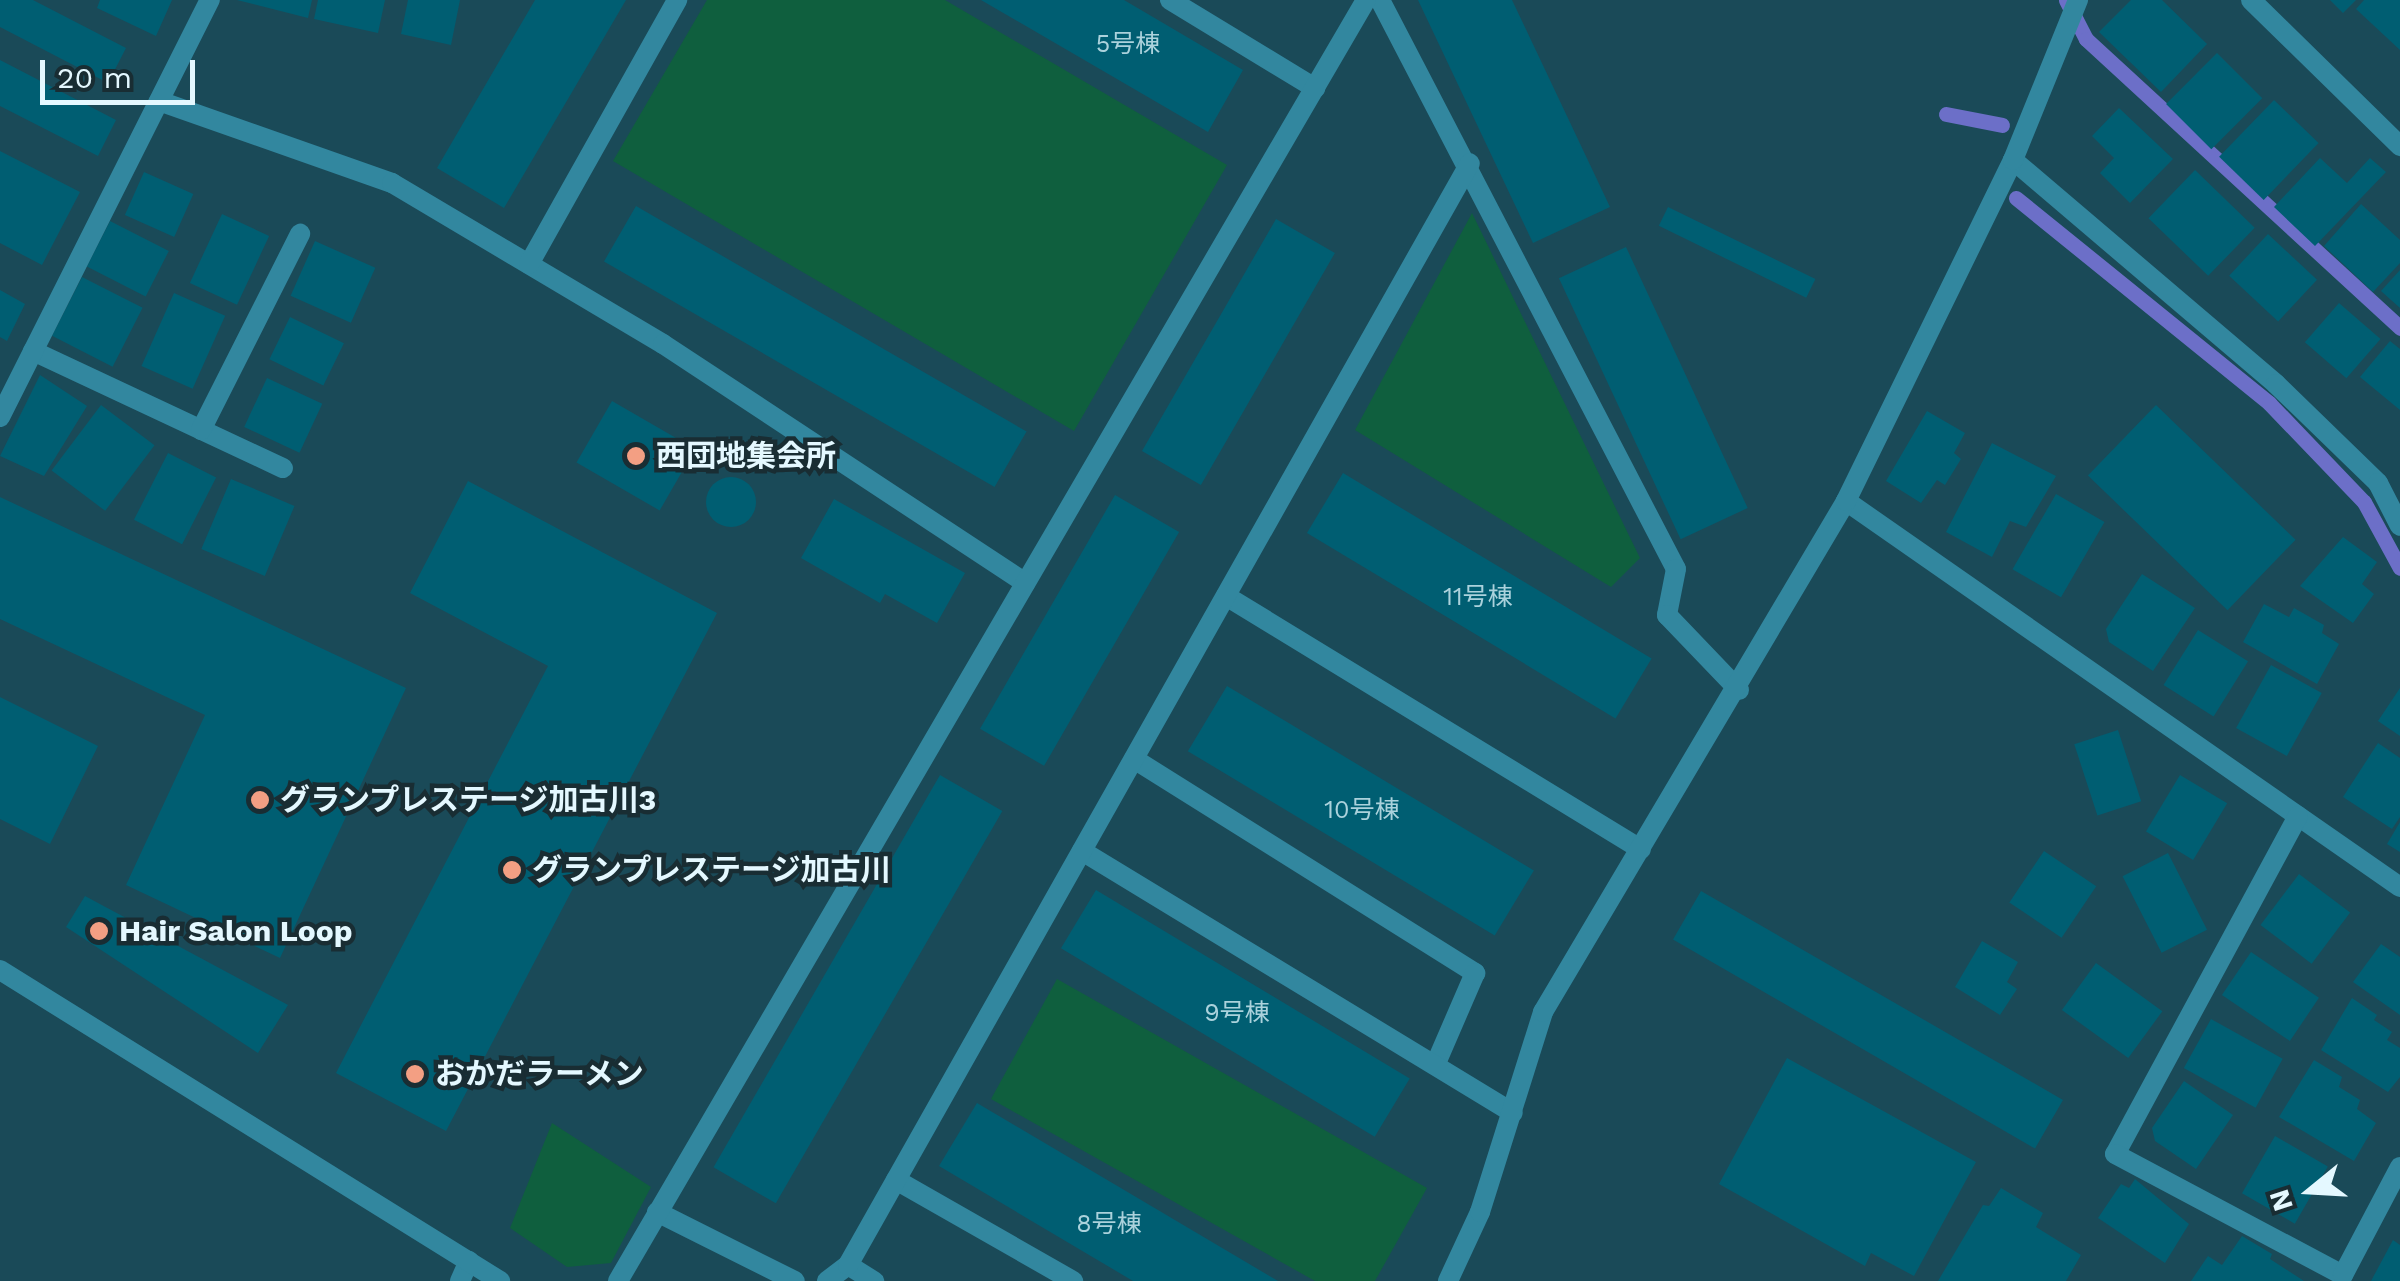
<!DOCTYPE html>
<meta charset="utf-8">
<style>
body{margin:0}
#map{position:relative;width:2400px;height:1281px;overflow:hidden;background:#1a4a58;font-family:"Work Sans","Noto Sans JP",sans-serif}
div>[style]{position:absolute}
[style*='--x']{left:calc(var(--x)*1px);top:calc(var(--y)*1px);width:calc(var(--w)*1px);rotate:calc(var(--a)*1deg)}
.green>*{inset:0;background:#0f5f3e}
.stream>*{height:15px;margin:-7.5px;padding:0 7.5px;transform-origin:7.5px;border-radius:7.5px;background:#6c6fc8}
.building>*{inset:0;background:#005e72;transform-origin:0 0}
.round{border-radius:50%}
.service>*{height:20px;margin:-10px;padding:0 10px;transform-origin:10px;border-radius:10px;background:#32879f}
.minor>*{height:20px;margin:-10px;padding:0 10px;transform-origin:10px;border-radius:10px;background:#32879f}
.tertiary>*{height:20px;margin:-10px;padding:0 10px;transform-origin:10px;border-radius:10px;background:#32879f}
.dots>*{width:28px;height:28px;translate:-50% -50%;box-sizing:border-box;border:5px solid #192d33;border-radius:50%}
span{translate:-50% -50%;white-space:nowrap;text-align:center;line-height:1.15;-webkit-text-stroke:9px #192d33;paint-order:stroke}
.number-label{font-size:25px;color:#abd2dc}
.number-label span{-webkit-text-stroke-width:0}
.poi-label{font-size:30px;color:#e4f8ff;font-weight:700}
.left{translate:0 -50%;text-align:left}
.north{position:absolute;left:2260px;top:1141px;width:100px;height:100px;-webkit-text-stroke:8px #192d33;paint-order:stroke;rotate:252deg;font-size:28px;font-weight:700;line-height:40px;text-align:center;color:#e4f8ff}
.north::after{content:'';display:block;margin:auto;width:35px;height:45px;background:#e4f8ff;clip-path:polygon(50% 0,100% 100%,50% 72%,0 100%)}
.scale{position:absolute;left:40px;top:60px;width:155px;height:45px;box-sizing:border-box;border:5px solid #e4f8ff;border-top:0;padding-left:12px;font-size:30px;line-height:35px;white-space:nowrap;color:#e4f8ff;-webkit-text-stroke:8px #192d33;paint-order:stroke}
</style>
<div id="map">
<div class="green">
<div style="clip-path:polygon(707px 0,945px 0,1227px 165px,1074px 431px,613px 161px)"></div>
<div style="clip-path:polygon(1472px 213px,1640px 558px,1611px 587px,1355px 430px)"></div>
<div style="clip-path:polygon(1057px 979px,1427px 1188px,1375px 1281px,1315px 1281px,991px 1099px)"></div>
<div style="clip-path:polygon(552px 1123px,651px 1187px,611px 1263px,567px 1267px,510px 1228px)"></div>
</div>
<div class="stream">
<div style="--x:2066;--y:0;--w:44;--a:62.9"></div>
<div style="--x:2086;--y:39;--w:427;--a:42.6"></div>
<div style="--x:1946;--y:114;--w:57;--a:11.1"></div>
<div style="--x:2016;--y:198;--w:326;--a:39"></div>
<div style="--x:2269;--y:403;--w:137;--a:46.2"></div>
<div style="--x:2364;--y:502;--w:75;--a:61.4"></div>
</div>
<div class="building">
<div style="clip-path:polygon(0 0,33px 0,126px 48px,108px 83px,0 27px)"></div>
<div style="clip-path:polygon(100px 0,172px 0,156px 36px,97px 8px)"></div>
<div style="clip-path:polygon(237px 0,312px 0,308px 18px)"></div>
<div style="clip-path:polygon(318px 0,385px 0,378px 33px,314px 19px)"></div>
<div style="clip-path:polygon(408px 0,460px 0,451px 45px,401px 34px)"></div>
<div style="clip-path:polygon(535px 0,626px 0,504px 208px,437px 168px)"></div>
<div style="clip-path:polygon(981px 0,1124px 0,1243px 70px,1208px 132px)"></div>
<div style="clip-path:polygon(1418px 0,1512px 0,1610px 207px,1533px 243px)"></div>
<div style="clip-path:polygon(2131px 0,2162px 0,2207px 44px,2161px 92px,2099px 32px)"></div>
<div style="clip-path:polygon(2330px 0,2356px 0,2343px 13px)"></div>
<div style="clip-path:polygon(2364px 0,2400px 0,2400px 50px,2356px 9px)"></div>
<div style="left:2217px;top:53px;width:64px;height:72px;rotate:45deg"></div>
<div style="clip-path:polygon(0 60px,116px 120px,98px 156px,0 106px)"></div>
<div style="left:2274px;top:100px;width:62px;height:79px;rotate:44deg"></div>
<div style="clip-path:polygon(2119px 108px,2173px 159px,2130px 203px,2100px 173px,2114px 158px,2092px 136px)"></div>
<div style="clip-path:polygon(0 151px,80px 192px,42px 265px,0 243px)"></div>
<div style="clip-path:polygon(2320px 158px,2347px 183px,2370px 158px,2386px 172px,2315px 246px,2274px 207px)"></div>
<div style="left:2195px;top:170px;width:83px;height:67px;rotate:44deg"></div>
<div style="left:144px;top:172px;width:54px;height:47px;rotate:24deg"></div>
<div style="clip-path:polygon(2361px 204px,2400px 240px,2400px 263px,2373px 292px,2324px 246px)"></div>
<div style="left:636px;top:206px;width:451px;height:64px;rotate:30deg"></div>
<div style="left:1668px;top:207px;width:164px;height:21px;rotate:26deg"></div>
<div style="left:222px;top:214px;width:52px;height:76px;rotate:25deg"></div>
<div style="left:1276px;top:219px;width:68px;height:268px;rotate:30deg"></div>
<div style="left:110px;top:221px;width:66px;height:51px;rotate:27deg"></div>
<div style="left:2268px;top:234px;width:67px;height:57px;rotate:43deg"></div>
<div style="left:315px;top:241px;width:66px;height:60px;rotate:24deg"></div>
<div style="left:1626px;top:247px;width:288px;height:74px;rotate:65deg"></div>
<div style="clip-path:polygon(2400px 270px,2400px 308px,2381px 291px)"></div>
<div style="left:82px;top:277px;width:68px;height:66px;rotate:27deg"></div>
<div style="clip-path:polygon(0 290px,25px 304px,7px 341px,0 337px)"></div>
<div style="left:174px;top:293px;width:56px;height:80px;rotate:24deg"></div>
<div style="left:2339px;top:303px;width:55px;height:52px;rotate:41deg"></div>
<div style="left:290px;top:317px;width:60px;height:47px;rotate:26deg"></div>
<div style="clip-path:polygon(2390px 341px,2400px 349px,2400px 410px,2360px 377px)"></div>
<div style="clip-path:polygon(40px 375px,87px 406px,44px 476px,0 456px)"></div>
<div style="left:267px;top:378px;width:61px;height:54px;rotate:25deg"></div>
<div style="left:612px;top:401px;width:96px;height:71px;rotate:30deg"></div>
<div style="left:101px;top:405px;width:67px;height:82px;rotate:37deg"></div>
<div style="left:2156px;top:405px;width:194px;height:98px;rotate:44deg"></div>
<div style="clip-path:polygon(1927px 411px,1965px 433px,1954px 453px,1961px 459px,1945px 485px,1937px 480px,1921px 503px,1886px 481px)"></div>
<div style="clip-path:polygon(1992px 443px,2056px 476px,2026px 527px,2010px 521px,1992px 557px,1946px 532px)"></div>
<div style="left:168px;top:453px;width:54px;height:75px;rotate:27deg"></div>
<div style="left:1343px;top:473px;width:360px;height:70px;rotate:31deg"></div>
<div class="round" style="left:706px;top:477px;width:50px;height:50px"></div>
<div style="left:231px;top:479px;width:69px;height:76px;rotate:23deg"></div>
<div style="clip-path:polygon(468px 481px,717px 613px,446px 1131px,336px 1073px,548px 666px,410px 593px)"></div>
<div style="left:2056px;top:494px;width:56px;height:87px;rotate:30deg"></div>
<div style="left:1115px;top:495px;width:74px;height:270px;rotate:30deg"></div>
<div style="clip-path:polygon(0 497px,406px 688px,280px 958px,126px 885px,205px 715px,0 619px)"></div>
<div style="clip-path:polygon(834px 499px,965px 573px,937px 623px,885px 594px,880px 603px,801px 558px)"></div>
<div style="clip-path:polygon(2343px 537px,2377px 562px,2362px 584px,2374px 594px,2353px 623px,2300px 586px)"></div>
<div style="clip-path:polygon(2142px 574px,2195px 608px,2153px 671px,2109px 642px,2106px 629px)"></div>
<div style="clip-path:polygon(2264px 604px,2289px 617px,2294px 608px,2324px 625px,2322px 633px,2339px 644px,2317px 684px,2243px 642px)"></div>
<div style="left:2198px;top:630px;width:59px;height:65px;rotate:32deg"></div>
<div style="left:2271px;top:665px;width:58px;height:72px;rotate:29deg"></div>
<div style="left:1227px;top:686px;width:358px;height:76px;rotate:31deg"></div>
<div style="clip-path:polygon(2400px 688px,2400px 736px,2378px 721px)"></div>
<div style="clip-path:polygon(0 697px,98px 746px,50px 844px,0 819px)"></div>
<div style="left:2118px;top:730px;width:75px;height:46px;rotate:72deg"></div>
<div style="clip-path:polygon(2378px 743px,2400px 758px,2400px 817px,2392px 829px,2343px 797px)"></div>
<div style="left:940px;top:775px;width:72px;height:453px;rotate:30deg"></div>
<div style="left:2180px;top:775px;width:55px;height:66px;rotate:31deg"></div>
<div style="clip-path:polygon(2400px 822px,2400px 852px,2387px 844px)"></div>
<div style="left:2044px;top:851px;width:63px;height:62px;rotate:34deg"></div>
<div style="left:2168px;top:853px;width:86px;height:51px;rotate:63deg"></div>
<div style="left:2299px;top:874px;width:64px;height:64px;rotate:37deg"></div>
<div style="left:1096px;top:890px;width:366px;height:68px;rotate:31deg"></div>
<div style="left:1701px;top:891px;width:418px;height:56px;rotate:30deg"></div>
<div style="clip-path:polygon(85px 896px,288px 1005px,258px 1053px,66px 927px)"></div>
<div style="clip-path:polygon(1982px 941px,2018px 962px,2007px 982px,2017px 989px,2000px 1015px,1955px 987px)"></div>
<div style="clip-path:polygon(2381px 944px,2400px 957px,2400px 1015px,2353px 982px)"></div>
<div style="left:2251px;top:952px;width:82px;height:52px;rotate:34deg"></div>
<div style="left:2096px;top:963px;width:82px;height:58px;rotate:36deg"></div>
<div style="clip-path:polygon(2352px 998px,2377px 1015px,2374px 1020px,2392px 1032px,2387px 1040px,2400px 1048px,2400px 1077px,2388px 1092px,2321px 1050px)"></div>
<div style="left:2211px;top:1019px;width:82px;height:56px;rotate:29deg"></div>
<div style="clip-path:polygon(1787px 1058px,1976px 1162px,1914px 1276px,1871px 1253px,1865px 1266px,1719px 1184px)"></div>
<div style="clip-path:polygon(2314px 1060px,2342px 1077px,2339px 1087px,2360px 1100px,2357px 1109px,2376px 1123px,2354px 1161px,2279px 1117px)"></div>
<div style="clip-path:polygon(2184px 1081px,2233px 1115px,2196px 1169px,2155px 1141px,2152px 1128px)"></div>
<div style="clip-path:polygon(977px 1103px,1278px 1281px,1133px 1281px,939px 1166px)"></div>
<div style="left:2275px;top:1136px;width:61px;height:66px;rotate:30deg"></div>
<div style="clip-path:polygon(2135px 1179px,2189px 1224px,2165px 1263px,2098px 1218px,2121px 1184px,2129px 1188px)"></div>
<div style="clip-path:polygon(2001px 1188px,2043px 1213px,2036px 1227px,2081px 1255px,2066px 1281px,1938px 1281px,1983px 1205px,1989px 1206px)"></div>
<div style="clip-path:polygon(2242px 1236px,2272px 1254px,2270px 1259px,2304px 1281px,2191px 1281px,2208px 1256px,2222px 1265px)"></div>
<div style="clip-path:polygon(2393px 1240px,2400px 1245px,2400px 1281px,2371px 1281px)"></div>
</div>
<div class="service">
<div style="--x:1170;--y:0;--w:170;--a:31.3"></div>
<div style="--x:1380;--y:0;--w:641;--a:62.52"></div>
<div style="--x:1676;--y:569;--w:47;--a:101.1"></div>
<div style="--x:1667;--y:615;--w:104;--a:46.2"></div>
<div style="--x:159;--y:101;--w:247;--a:19.4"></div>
<div style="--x:392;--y:183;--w:315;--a:30.7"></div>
<div style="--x:663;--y:344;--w:434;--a:33.4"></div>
<div style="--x:529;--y:264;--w:303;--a:-60.7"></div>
<div style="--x:1226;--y:596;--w:486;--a:31.4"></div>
<div style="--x:1134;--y:759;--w:403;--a:32.1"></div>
<div style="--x:1475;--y:973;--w:98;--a:113.4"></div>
<div style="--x:1082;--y:851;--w:504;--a:31.29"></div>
<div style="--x:896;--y:1180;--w:204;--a:29.7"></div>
<div style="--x:657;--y:1212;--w:154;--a:26.6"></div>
<div style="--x:848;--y:1265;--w:31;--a:32"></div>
<div style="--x:618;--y:1281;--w:1483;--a:-59.72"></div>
<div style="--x:827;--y:1281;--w:26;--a:-37"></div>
<div style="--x:848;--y:1265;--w:1265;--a:-60.56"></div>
</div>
<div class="minor">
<div style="--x:2251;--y:0;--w:209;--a:44.4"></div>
<div style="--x:2013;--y:160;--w:345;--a:40.4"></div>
<div style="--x:2276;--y:384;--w:142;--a:44.1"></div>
<div style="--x:2378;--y:483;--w:48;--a:62.9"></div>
<div style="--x:33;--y:351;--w:276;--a:25.1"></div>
<div style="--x:0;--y:417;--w:467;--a:-63.3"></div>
<div style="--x:201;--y:430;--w:220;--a:-63.2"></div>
<div style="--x:1846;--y:501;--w:675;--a:34.87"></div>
<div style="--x:2298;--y:816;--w:384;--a:118.4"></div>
<div style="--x:2115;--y:1154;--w:258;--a:28"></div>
<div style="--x:2343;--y:1275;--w:122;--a:-62.2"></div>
<div style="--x:460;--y:1281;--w:22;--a:-66"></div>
<div style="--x:1448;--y:1281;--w:76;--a:-65.1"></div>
<div style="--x:1480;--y:1212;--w:210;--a:-72.5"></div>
<div style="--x:1543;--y:1012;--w:594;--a:-59.33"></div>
<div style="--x:1846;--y:501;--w:380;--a:-63.9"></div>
<div style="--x:2013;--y:160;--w:173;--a:-67.9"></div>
</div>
<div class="tertiary">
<div style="--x:0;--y:970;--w:589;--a:31.88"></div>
</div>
<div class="dots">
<div style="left:636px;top:456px;background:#f39f83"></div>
<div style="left:260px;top:800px;background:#f39f83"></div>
<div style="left:512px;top:870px;background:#f39f83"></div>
<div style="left:99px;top:931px;background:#f39f83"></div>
<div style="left:415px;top:1074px;background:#f39f83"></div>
</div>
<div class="number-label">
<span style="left:1128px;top:44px">5号棟</span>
<span style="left:1478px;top:597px">11号棟</span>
<span style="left:1362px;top:810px">10号棟</span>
<span style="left:1237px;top:1013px">9号棟</span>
<span style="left:1109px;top:1224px">8号棟</span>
</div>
<div class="poi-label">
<span class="left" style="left:656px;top:456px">西団地集会所</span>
<span class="left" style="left:280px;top:800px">グランプレステージ加古川3</span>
<span class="left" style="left:532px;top:870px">グランプレステージ加古川</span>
<span class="left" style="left:119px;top:931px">Hair Salon Loop</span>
<span class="left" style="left:435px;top:1074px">おかだラーメン</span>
</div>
<div class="north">N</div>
<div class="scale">20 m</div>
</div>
